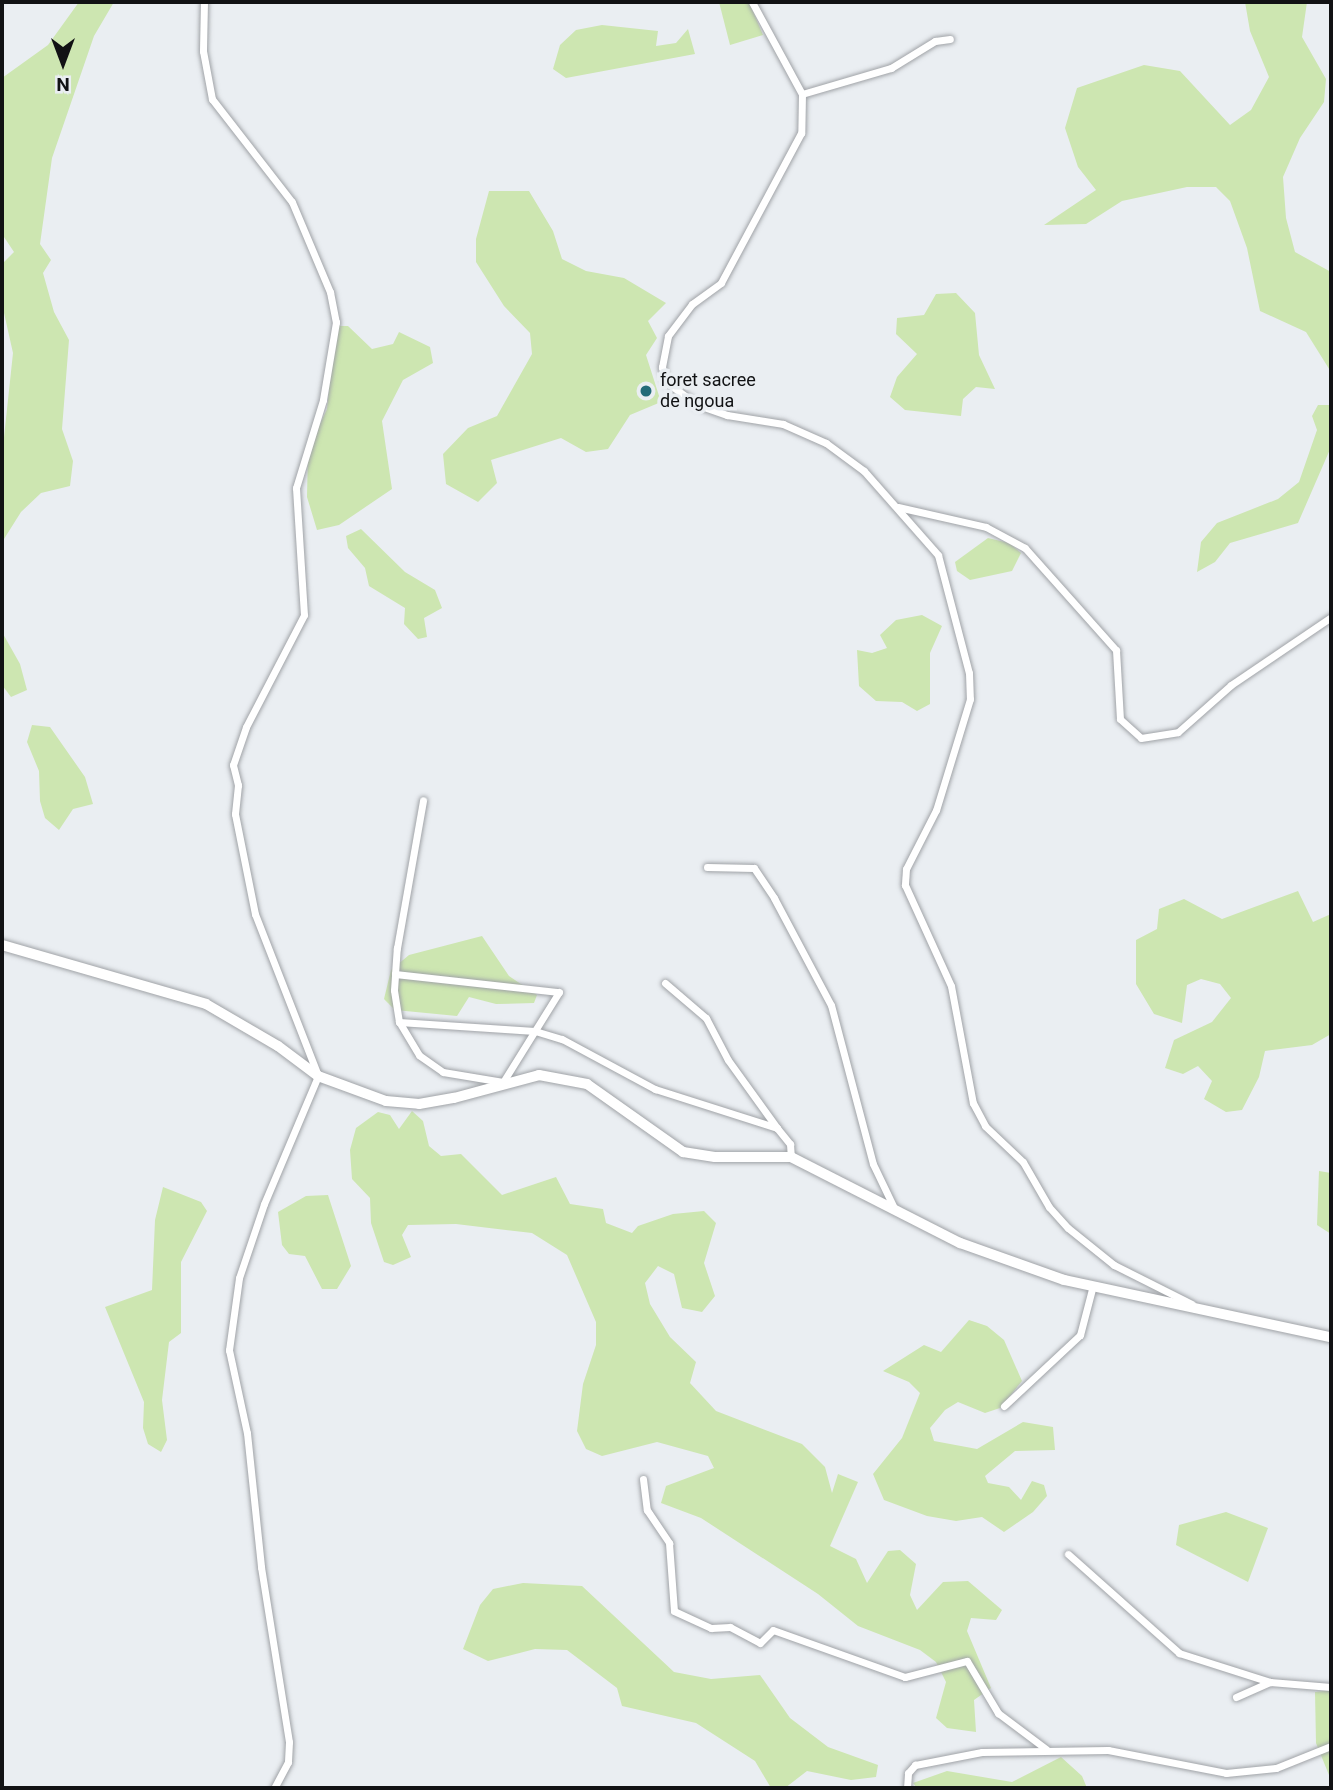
<!DOCTYPE html>
<style>
body{margin:0}
#map{position:relative;width:1333px;height:1790px;overflow:hidden;background:#eaeef2;font-family:Roboto,sans-serif}
div>[style]{position:absolute}
[style*='--x']{left:calc(var(--x)*1px);top:calc(var(--y)*1px);width:calc(var(--w)*1px);rotate:calc(var(--a)*1deg)}
.green>*{inset:0;background:#cde6b1}
.roads{filter:drop-shadow(0 0 2px #a0a3a7) drop-shadow(0 0 2px #a0a3a7)}
.minor>*{height:7px;margin:-3.5px;padding:0 3.5px;transform-origin:3.5px;border-radius:3.5px;background:#fff}
.secondary>*{height:10px;margin:-5px;padding:0 5px;transform-origin:5px;border-radius:5px;background:#fff}
.dots>*{width:19px;height:19px;translate:-50% -50%;box-sizing:border-box;border:4px solid #eaeef2;border-radius:50%}
span{translate:-50% -50%;white-space:nowrap;text-align:center;line-height:1.15;-webkit-text-stroke:7px #eaeef2;paint-order:stroke}
.poi-label{font-size:18px;color:#111214}
.left{translate:0 -50%;text-align:left}
.frame{position:absolute;inset:0;border:4px solid #111214;pointer-events:none}
.north{position:absolute;left:28px;top:28px;width:70px;height:70px;-webkit-text-stroke:5px #eaeef2;paint-order:stroke;rotate:180deg;font-size:19px;font-weight:700;line-height:28px;text-align:center;color:#111214}
.north::after{content:'';display:block;margin:auto;width:24px;height:32px;background:#111214;clip-path:polygon(50% 0,100% 100%,50% 72%,0 100%)}
</style>
<div id="map">
<div class="green">
<div style="clip-path:polygon(79px 2px,114px 2px,94px 36px,52px 158px,40px 244px,51px 260px,43px 273px,54px 312px,69px 340px,62px 429px,73px 461px,70px 486px,41px 493px,21px 512px,4px 539px,2px 555px,2px 456px,13px 353px,2px 304px,2px 264px,14px 252px,2px 234px,2px 78px,48px 45px)"></div>
<div style="clip-path:polygon(719px 2px,749px 2px,763px 35px,730px 45px)"></div>
<div style="clip-path:polygon(1245px 2px,1307px 2px,1302px 37px,1326px 79px,1324px 102px,1300px 138px,1283px 177px,1286px 218px,1295px 252px,1331px 272px,1331px 372px,1306px 332px,1260px 311px,1247px 248px,1230px 201px,1216px 187px,1187px 187px,1122px 201px,1086px 224px,1044px 225px,1096px 190px,1078px 167px,1065px 128px,1077px 88px,1144px 65px,1180px 71px,1230px 125px,1251px 110px,1269px 77px,1250px 31px)"></div>
<div style="clip-path:polygon(602px 25px,658px 31px,656px 46px,676px 43px,688px 29px,695px 54px,566px 78px,553px 69px,560px 45px,576px 30px)"></div>
<div style="clip-path:polygon(489px 191px,529px 191px,553px 231px,562px 259px,586px 271px,624px 278px,666px 303px,648px 321px,657px 338px,646px 355px,661px 402px,630px 415px,608px 449px,586px 452px,561px 438px,491px 460px,497px 483px,478px 502px,446px 484px,443px 454px,468px 428px,497px 416px,532px 354px,530px 333px,504px 306px,476px 262px,476px 239px)"></div>
<div style="clip-path:polygon(956px 293px,975px 313px,979px 355px,995px 389px,976px 387px,963px 399px,961px 416px,905px 410px,890px 397px,897px 377px,917px 354px,896px 334px,897px 318px,924px 315px,936px 294px)"></div>
<div style="clip-path:polygon(335px 326px,348px 326px,372px 349px,393px 344px,399px 332px,430px 347px,433px 363px,403px 380px,382px 421px,392px 489px,339px 525px,317px 530px,307px 497px,308px 450px,327px 409px)"></div>
<div style="clip-path:polygon(1318px 405px,1331px 405px,1331px 447px,1298px 523px,1230px 543px,1215px 562px,1197px 572px,1201px 542px,1217px 523px,1278px 499px,1299px 482px,1317px 430px,1312px 416px)"></div>
<div style="clip-path:polygon(361px 529px,405px 572px,435px 590px,442px 608px,424px 618px,427px 637px,418px 639px,404px 624px,405px 608px,369px 586px,365px 568px,348px 548px,346px 536px)"></div>
<div style="clip-path:polygon(988px 538px,1009px 543px,1021px 553px,1012px 571px,970px 580px,957px 571px,955px 562px)"></div>
<div style="clip-path:polygon(922px 615px,942px 626px,930px 653px,930px 704px,917px 711px,902px 702px,876px 701px,859px 686px,857px 650px,872px 653px,887px 648px,880px 635px,896px 620px)"></div>
<div style="clip-path:polygon(2px 632px,20px 664px,27px 690px,11px 697px,2px 685px)"></div>
<div style="clip-path:polygon(32px 725px,50px 727px,85px 777px,93px 804px,73px 809px,59px 830px,45px 818px,40px 801px,39px 771px,27px 742px)"></div>
<div style="clip-path:polygon(1298px 891px,1313px 922px,1331px 914px,1331px 1034px,1312px 1045px,1265px 1051px,1259px 1077px,1242px 1110px,1226px 1112px,1204px 1099px,1212px 1081px,1198px 1066px,1183px 1074px,1165px 1068px,1174px 1040px,1212px 1022px,1231px 998px,1220px 984px,1201px 979px,1187px 985px,1182px 1023px,1154px 1014px,1136px 984px,1136px 940px,1157px 929px,1159px 909px,1184px 899px,1222px 919px)"></div>
<div style="clip-path:polygon(482px 936px,509px 976px,537px 995px,534px 1003px,496px 1004px,469px 997px,457px 1016px,395px 1010px,384px 999px,391px 970px,409px 955px)"></div>
<div style="clip-path:polygon(412px 1111px,423px 1121px,429px 1146px,441px 1156px,461px 1154px,502px 1195px,556px 1177px,570px 1204px,603px 1209px,606px 1223px,632px 1233px,638px 1226px,673px 1214px,704px 1211px,716px 1223px,704px 1263px,715px 1296px,702px 1312px,682px 1308px,674px 1274px,658px 1266px,645px 1283px,650px 1304px,670px 1337px,696px 1362px,690px 1383px,716px 1411px,802px 1444px,825px 1467px,832px 1493px,838px 1474px,858px 1482px,830px 1546px,856px 1559px,867px 1583px,888px 1551px,900px 1550px,916px 1564px,910px 1595px,917px 1610px,943px 1582px,968px 1581px,1002px 1610px,996px 1620px,971px 1618px,967px 1631px,991px 1688px,974px 1700px,976px 1732px,947px 1728px,936px 1718px,946px 1682px,936px 1662px,920px 1650px,858px 1626px,818px 1594px,701px 1518px,661px 1503px,666px 1486px,714px 1468px,708px 1456px,657px 1442px,602px 1456px,586px 1449px,577px 1431px,583px 1384px,596px 1345px,596px 1322px,567px 1255px,532px 1233px,456px 1224px,408px 1225px,402px 1235px,411px 1257px,393px 1265px,384px 1262px,371px 1223px,370px 1198px,352px 1179px,350px 1150px,356px 1128px,378px 1112px,390px 1115px,399px 1129px)"></div>
<div style="clip-path:polygon(1319px 1171px,1331px 1173px,1331px 1234px,1317px 1225px)"></div>
<div style="clip-path:polygon(163px 1187px,201px 1202px,207px 1211px,181px 1262px,181px 1333px,169px 1342px,162px 1400px,167px 1440px,161px 1452px,148px 1444px,143px 1428px,144px 1402px,105px 1307px,152px 1290px,155px 1220px)"></div>
<div style="clip-path:polygon(328px 1195px,351px 1266px,337px 1289px,322px 1289px,305px 1256px,289px 1254px,282px 1245px,278px 1212px,306px 1196px)"></div>
<div style="clip-path:polygon(969px 1320px,987px 1326px,1004px 1340px,1022px 1381px,1000px 1408px,985px 1413px,958px 1402px,945px 1410px,930px 1428px,934px 1441px,977px 1449px,1023px 1422px,1053px 1427px,1055px 1450px,1015px 1451px,985px 1476px,988px 1483px,1009px 1487px,1021px 1500px,1032px 1481px,1044px 1485px,1047px 1496px,1033px 1512px,1004px 1532px,982px 1517px,956px 1521px,927px 1516px,884px 1500px,873px 1474px,902px 1438px,920px 1393px,909px 1382px,883px 1371px,924px 1345px,941px 1352px)"></div>
<div style="clip-path:polygon(1226px 1512px,1268px 1528px,1248px 1582px,1176px 1545px,1179px 1525px)"></div>
<div style="clip-path:polygon(523px 1583px,582px 1586px,674px 1672px,711px 1679px,760px 1675px,790px 1718px,828px 1747px,878px 1765px,876px 1777px,851px 1780px,807px 1771px,785px 1788px,771px 1788px,755px 1761px,696px 1723px,622px 1706px,617px 1688px,567px 1650px,535px 1649px,488px 1661px,463px 1649px,480px 1605px,493px 1589px)"></div>
<div style="clip-path:polygon(1331px 1690px,1331px 1780px,1316px 1743px,1315px 1692px)"></div>
<div style="clip-path:polygon(1061px 1757px,1082px 1776px,1087px 1788px,917px 1788px,913px 1783px,947px 1771px,1012px 1782px)"></div>
</div>
<div class="roads">
<div class="minor">
<div style="--x:204;--y:2;--w:49;--a:91.2"></div>
<div style="--x:203;--y:51;--w:49;--a:79.4"></div>
<div style="--x:212;--y:99;--w:130;--a:52.2"></div>
<div style="--x:292;--y:202;--w:98;--a:67.1"></div>
<div style="--x:330;--y:292;--w:31;--a:79"></div>
<div style="--x:336;--y:322;--w:79;--a:99.5"></div>
<div style="--x:323;--y:400;--w:92;--a:107.1"></div>
<div style="--x:296;--y:488;--w:127;--a:86.4"></div>
<div style="--x:304;--y:615;--w:126;--a:117.4"></div>
<div style="--x:246;--y:727;--w:40;--a:108.9"></div>
<div style="--x:233;--y:765;--w:21;--a:76"></div>
<div style="--x:238;--y:785;--w:29;--a:96"></div>
<div style="--x:235;--y:814;--w:102;--a:78.7"></div>
<div style="--x:255;--y:914;--w:174;--a:68.7"></div>
<div style="--x:318;--y:1076;--w:139;--a:112.9"></div>
<div style="--x:264;--y:1204;--w:78;--a:108.7"></div>
<div style="--x:239;--y:1278;--w:73;--a:97.9"></div>
<div style="--x:229;--y:1350;--w:85;--a:77.8"></div>
<div style="--x:247;--y:1433;--w:135;--a:84"></div>
<div style="--x:261;--y:1567;--w:177;--a:80.9"></div>
<div style="--x:289;--y:1742;--w:20;--a:93"></div>
<div style="--x:288;--y:1762;--w:30;--a:118"></div>
<div style="--x:752;--y:2;--w:105;--a:61.5"></div>
<div style="--x:802;--y:94;--w:39;--a:91"></div>
<div style="--x:801;--y:133;--w:170;--a:118.1"></div>
<div style="--x:721;--y:283;--w:36;--a:144"></div>
<div style="--x:692;--y:304;--w:40;--a:127"></div>
<div style="--x:668;--y:336;--w:32;--a:101"></div>
<div style="--x:662;--y:367;--w:16;--a:75"></div>
<div style="--x:666;--y:382;--w:39;--a:36"></div>
<div style="--x:698;--y:405;--w:31;--a:19"></div>
<div style="--x:727;--y:415;--w:57;--a:9.1"></div>
<div style="--x:783;--y:424;--w:47;--a:23.8"></div>
<div style="--x:826;--y:443;--w:47;--a:36.4"></div>
<div style="--x:864;--y:471;--w:112;--a:48.6"></div>
<div style="--x:938;--y:555;--w:122;--a:75.3"></div>
<div style="--x:969;--y:673;--w:26;--a:88"></div>
<div style="--x:970;--y:699;--w:116;--a:107"></div>
<div style="--x:936;--y:810;--w:66;--a:117"></div>
<div style="--x:906;--y:869;--w:16;--a:94"></div>
<div style="--x:905;--y:885;--w:111;--a:65.5"></div>
<div style="--x:951;--y:986;--w:119;--a:79.4"></div>
<div style="--x:973;--y:1103;--w:26;--a:62"></div>
<div style="--x:985;--y:1126;--w:52;--a:43.5"></div>
<div style="--x:1023;--y:1162;--w:52;--a:60"></div>
<div style="--x:1049;--y:1207;--w:28;--a:48"></div>
<div style="--x:1068;--y:1228;--w:59;--a:38.8"></div>
<div style="--x:1114;--y:1265;--w:87;--a:26.6"></div>
<div style="--x:802;--y:94;--w:93;--a:-16.3"></div>
<div style="--x:891;--y:68;--w:52;--a:-31.5"></div>
<div style="--x:935;--y:41;--w:15;--a:-8"></div>
<div style="--x:898;--y:507;--w:90;--a:12.8"></div>
<div style="--x:986;--y:527;--w:44;--a:28.3"></div>
<div style="--x:1025;--y:548;--w:137;--a:48.3"></div>
<div style="--x:1116;--y:650;--w:69;--a:86.7"></div>
<div style="--x:1120;--y:719;--w:28;--a:42"></div>
<div style="--x:1141;--y:738;--w:37;--a:-9"></div>
<div style="--x:1178;--y:732;--w:71;--a:-41.6"></div>
<div style="--x:1231;--y:685;--w:121;--a:-34.2"></div>
<div style="--x:707;--y:867;--w:47;--a:1.2"></div>
<div style="--x:754;--y:868;--w:36;--a:56"></div>
<div style="--x:774;--y:898;--w:121;--a:62"></div>
<div style="--x:831;--y:1005;--w:164;--a:75.2"></div>
<div style="--x:873;--y:1164;--w:51;--a:64.4"></div>
<div style="--x:395;--y:974;--w:165;--a:6.3"></div>
<div style="--x:559;--y:992;--w:106;--a:121.9"></div>
<div style="--x:503;--y:1082;--w:61;--a:-170.5"></div>
<div style="--x:443;--y:1072;--w:29;--a:-145"></div>
<div style="--x:419;--y:1055;--w:39;--a:-121"></div>
<div style="--x:399;--y:1022;--w:32;--a:-99"></div>
<div style="--x:394;--y:990;--w:16;--a:-86"></div>
<div style="--x:395;--y:974;--w:26;--a:-86"></div>
<div style="--x:397;--y:948;--w:150;--a:-80"></div>
<div style="--x:665;--y:983;--w:54;--a:40.5"></div>
<div style="--x:706;--y:1018;--w:47;--a:62.4"></div>
<div style="--x:728;--y:1060;--w:84;--a:54.2"></div>
<div style="--x:399;--y:1022;--w:136;--a:3.8"></div>
<div style="--x:535;--y:1031;--w:28;--a:17"></div>
<div style="--x:562;--y:1039;--w:106;--a:28.3"></div>
<div style="--x:655;--y:1089;--w:128;--a:17.7"></div>
<div style="--x:777;--y:1128;--w:21;--a:51"></div>
<div style="--x:790;--y:1144;--w:13;--a:86"></div>
<div style="--x:1004;--y:1406;--w:104;--a:-43.1"></div>
<div style="--x:1080;--y:1335;--w:48;--a:-75.4"></div>
<div style="--x:643;--y:1479;--w:31;--a:83"></div>
<div style="--x:647;--y:1510;--w:40;--a:56"></div>
<div style="--x:669;--y:1543;--w:68;--a:85.8"></div>
<div style="--x:674;--y:1611;--w:41;--a:24.7"></div>
<div style="--x:711;--y:1628;--w:19;--a:-3"></div>
<div style="--x:730;--y:1627;--w:34;--a:28"></div>
<div style="--x:760;--y:1643;--w:18;--a:-45"></div>
<div style="--x:773;--y:1630;--w:140;--a:19.6"></div>
<div style="--x:905;--y:1677;--w:64;--a:-14.5"></div>
<div style="--x:967;--y:1661;--w:61;--a:59.2"></div>
<div style="--x:998;--y:1713;--w:60;--a:36.9"></div>
<div style="--x:1068;--y:1554;--w:149;--a:41.7"></div>
<div style="--x:1179;--y:1653;--w:96;--a:17.7"></div>
<div style="--x:1236;--y:1697;--w:37;--a:-24"></div>
<div style="--x:1270;--y:1682;--w:61;--a:4.7"></div>
<div style="--x:907;--y:1788;--w:15;--a:-86"></div>
<div style="--x:908;--y:1773;--w:11;--a:-49"></div>
<div style="--x:915;--y:1765;--w:68;--a:-11"></div>
<div style="--x:982;--y:1752;--w:126;--a:-0.9"></div>
<div style="--x:1108;--y:1750;--w:120;--a:11"></div>
<div style="--x:1226;--y:1773;--w:50;--a:-5.7"></div>
<div style="--x:1276;--y:1768;--w:59;--a:-21.8"></div>
</div>
<div class="secondary">
<div style="--x:2;--y:945;--w:212;--a:16.1"></div>
<div style="--x:206;--y:1004;--w:83;--a:30.3"></div>
<div style="--x:278;--y:1046;--w:50;--a:36.9"></div>
<div style="--x:318;--y:1076;--w:72;--a:20.2"></div>
<div style="--x:386;--y:1101;--w:33;--a:5"></div>
<div style="--x:419;--y:1104;--w:36;--a:-10"></div>
<div style="--x:454;--y:1098;--w:88;--a:-15.1"></div>
<div style="--x:539;--y:1075;--w:49;--a:10.6"></div>
<div style="--x:587;--y:1084;--w:118;--a:35.3"></div>
<div style="--x:683;--y:1152;--w:32;--a:9"></div>
<div style="--x:715;--y:1157;--w:76;--a:0"></div>
<div style="--x:791;--y:1157;--w:190;--a:27"></div>
<div style="--x:960;--y:1243;--w:110;--a:19.6"></div>
<div style="--x:1064;--y:1280;--w:273;--a:12.1"></div>
</div>
</div>
<div class="dots">
<div style="left:646px;top:391px;background:#236b78"></div>
</div>
<div class="poi-label">
<span class="left" style="left:660px;top:391px">foret sacree<br>de ngoua</span>
</div>
<div class="frame"></div>
<div class="north">N</div>
</div>
